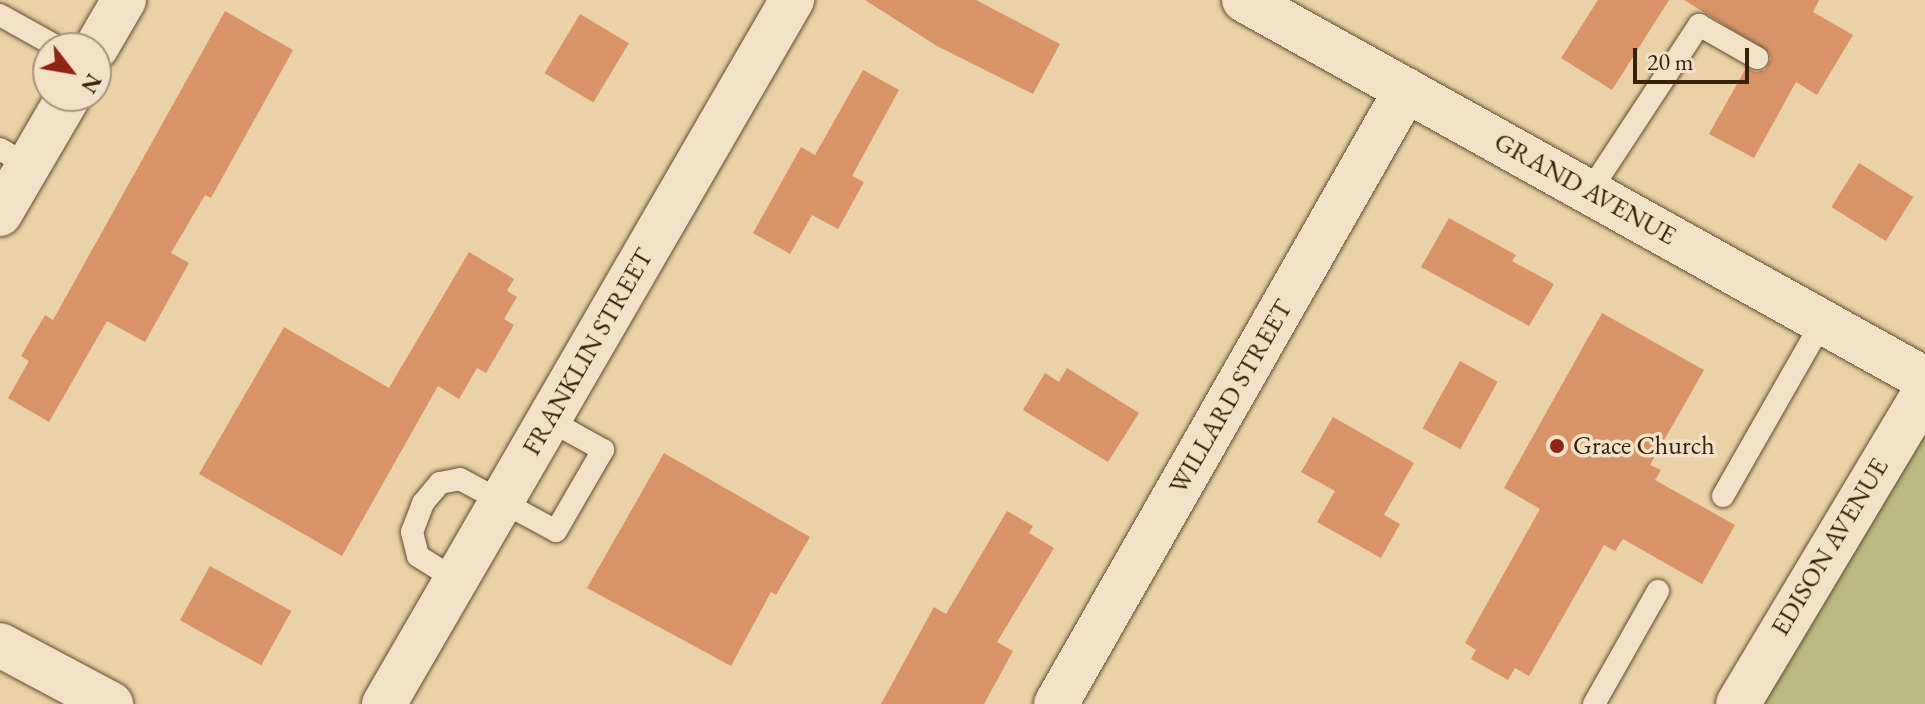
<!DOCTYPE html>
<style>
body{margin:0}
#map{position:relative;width:1925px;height:704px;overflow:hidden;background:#ead1a7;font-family:"EB Garamond",serif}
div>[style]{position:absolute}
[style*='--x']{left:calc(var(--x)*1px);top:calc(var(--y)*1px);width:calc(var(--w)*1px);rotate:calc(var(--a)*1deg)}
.green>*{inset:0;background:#bcba83}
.building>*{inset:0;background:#d99369;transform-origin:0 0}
.roads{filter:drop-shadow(0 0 2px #644e31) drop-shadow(0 0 2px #644e31)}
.service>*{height:22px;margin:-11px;padding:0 11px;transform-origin:11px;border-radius:11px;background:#f1e1c6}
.minor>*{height:44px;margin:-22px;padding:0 22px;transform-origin:22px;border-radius:22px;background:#f1e1c6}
.tertiary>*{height:44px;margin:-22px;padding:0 22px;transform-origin:22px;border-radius:22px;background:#f1e1c6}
.dots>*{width:22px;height:22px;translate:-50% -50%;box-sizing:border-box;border:4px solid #f1e1c6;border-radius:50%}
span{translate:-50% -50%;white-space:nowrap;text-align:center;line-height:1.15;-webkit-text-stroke:7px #f1e1c6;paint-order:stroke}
.street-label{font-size:26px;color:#38220a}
.poi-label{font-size:26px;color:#38220a}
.left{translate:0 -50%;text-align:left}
.north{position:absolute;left:32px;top:32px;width:80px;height:80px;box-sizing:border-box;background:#f1e1c6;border:2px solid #a7957b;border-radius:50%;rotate:121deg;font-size:22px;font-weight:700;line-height:32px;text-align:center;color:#38220a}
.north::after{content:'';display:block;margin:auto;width:28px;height:36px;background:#8f2418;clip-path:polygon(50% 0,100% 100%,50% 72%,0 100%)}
.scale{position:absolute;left:1633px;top:48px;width:116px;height:36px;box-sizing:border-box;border:4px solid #38220a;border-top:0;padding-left:10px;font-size:24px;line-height:28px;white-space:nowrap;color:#38220a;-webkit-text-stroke:6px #f1e1c6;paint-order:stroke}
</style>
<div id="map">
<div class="green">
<div style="clip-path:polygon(1925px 415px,1925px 704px,1750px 704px)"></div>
</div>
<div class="building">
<div style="clip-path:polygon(865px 0,976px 0,1060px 44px,1033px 94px,937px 46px)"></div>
<div style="clip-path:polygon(1598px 0,1669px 0,1612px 90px,1561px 58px)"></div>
<div style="clip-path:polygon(1684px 0,1819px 0,1813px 12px,1853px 35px,1817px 95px,1796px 82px,1754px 158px,1709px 134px,1746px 68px,1756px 72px,1765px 70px,1771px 59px,1769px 52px)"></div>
<div style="clip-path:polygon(225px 11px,293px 50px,211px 198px,205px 195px,171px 253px,189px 263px,145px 342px,107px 321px,49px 422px,8px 398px,29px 361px,21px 356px,45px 315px,53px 320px)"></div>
<div style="left:580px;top:14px;width:57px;height:69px;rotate:31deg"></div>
<div style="clip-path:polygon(863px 70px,899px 90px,852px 176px,864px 182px,838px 229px,812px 215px,790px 254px,753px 233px,801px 147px,815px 155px)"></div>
<div style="left:1859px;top:163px;width:64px;height:52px;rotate:32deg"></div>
<div style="clip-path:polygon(1449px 218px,1516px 255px,1512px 261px,1554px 284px,1529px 326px,1421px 267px)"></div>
<div style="clip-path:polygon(469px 252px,514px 279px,507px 291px,517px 297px,504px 319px,514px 325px,486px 373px,477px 368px,459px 399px,438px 386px,342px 556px,199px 474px,284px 327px,389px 388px)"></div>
<div style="clip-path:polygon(1602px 313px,1704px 370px,1650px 465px,1661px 470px,1655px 480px,1735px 525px,1702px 584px,1623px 539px,1615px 551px,1604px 545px,1529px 676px,1515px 668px,1508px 680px,1471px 659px,1476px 650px,1465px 643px,1540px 509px,1504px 488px)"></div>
<div style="left:1460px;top:361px;width:43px;height:77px;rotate:29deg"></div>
<div style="clip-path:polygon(1067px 368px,1139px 413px,1108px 462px,1023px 410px,1045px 373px,1059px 382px)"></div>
<div style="clip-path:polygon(1333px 417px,1414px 463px,1384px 515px,1400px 524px,1381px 558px,1317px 522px,1335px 491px,1301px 472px)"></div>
<div style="clip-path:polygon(664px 453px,810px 537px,776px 595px,771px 592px,731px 666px,587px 588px)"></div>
<div style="clip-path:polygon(1007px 511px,1033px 526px,1029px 533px,1054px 548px,997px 642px,1013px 651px,984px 704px,881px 704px,934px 607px,946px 614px)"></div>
<div style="left:210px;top:566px;width:93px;height:62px;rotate:29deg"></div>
</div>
<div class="roads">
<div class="service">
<div style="--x:0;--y:15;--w:68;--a:29.2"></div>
<div style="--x:0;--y:149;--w:33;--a:31"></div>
<div style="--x:1590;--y:191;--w:199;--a:-56.7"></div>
<div style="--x:1699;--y:25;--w:67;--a:29.6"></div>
<div style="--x:1723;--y:496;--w:202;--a:-60.3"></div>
<div style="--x:456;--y:580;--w:45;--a:-147.7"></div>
<div style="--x:418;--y:556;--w:25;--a:-104"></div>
<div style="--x:412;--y:532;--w:31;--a:-69"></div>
<div style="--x:423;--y:503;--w:26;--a:-50"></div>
<div style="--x:440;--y:483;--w:20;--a:-11"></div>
<div style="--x:460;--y:479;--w:109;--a:28.4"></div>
<div style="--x:556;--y:531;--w:94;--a:-59.9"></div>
<div style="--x:603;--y:450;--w:62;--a:-150.9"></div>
<div style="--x:1594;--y:704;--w:130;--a:-60.5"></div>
</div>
<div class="minor">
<div style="--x:1244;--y:0;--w:779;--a:29.1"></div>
<div style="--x:96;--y:48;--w:56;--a:-59.7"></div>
<div style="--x:0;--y:214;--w:137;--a:-59.7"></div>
<div style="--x:384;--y:704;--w:814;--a:-59.91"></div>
<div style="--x:1056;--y:704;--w:707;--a:-60.32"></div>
</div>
<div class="tertiary">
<div style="--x:0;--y:645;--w:126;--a:28"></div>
<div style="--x:1738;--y:704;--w:364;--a:-59.1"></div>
</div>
</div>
<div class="dots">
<div style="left:1557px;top:446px;background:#8f2418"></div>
</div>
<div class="street-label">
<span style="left:1585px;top:189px;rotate:29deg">GRAND AVENUE</span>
<span style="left:588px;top:352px;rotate:-60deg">FRANKLIN STREET</span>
<span style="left:1231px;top:397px;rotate:-60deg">WILLARD STREET</span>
<span style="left:1830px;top:547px;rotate:-59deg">EDISON AVENUE</span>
</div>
<div class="poi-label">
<span class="left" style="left:1573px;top:446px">Grace Church</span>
</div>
<div class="north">N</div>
<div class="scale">20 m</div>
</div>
